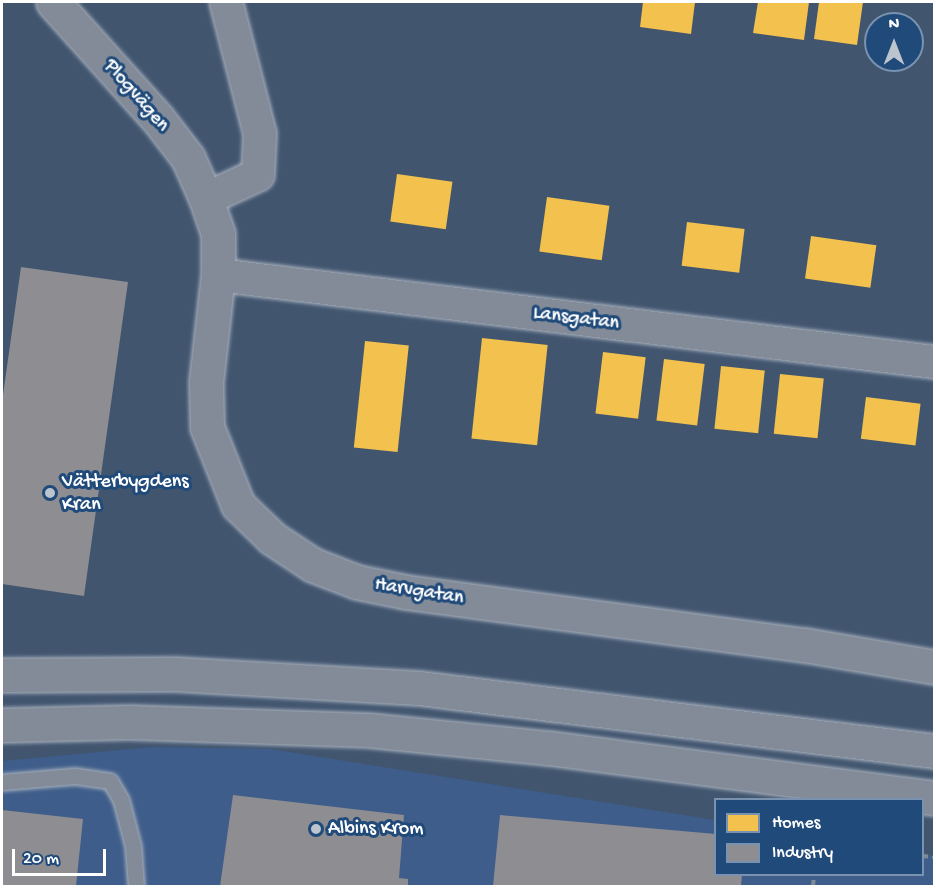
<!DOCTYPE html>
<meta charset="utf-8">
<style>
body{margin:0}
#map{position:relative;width:936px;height:888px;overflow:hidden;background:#41556f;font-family:"Gochi Hand",sans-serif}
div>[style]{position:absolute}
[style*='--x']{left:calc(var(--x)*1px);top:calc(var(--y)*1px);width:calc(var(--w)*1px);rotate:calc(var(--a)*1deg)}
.built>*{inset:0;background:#3e5d8a}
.homes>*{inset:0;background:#f2c14e;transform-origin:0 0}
.industry>*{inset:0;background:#8d8d92}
.path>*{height:4px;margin-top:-2px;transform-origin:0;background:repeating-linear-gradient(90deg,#808a96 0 6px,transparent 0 10.5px)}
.roads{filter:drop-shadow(0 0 2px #aab2be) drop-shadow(0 0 2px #aab2be)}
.lane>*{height:15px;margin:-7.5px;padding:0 7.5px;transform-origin:7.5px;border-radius:7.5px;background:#828b97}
.street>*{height:32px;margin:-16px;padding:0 16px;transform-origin:16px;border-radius:16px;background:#828b97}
.secondary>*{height:33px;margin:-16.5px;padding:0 16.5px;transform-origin:16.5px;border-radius:16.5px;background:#828b97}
.highway>*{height:33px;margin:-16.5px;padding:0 16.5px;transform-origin:16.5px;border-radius:16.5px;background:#828b97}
.dots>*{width:16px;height:16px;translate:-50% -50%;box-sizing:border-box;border:3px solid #1f4a7a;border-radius:50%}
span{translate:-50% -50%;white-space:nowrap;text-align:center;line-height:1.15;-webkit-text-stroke:6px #1f4a7a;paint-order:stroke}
.street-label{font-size:20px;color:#fff}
.poi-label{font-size:20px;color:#fff}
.left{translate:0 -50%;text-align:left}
.frame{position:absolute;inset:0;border:3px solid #fff;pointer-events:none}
.legend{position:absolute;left:714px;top:798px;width:210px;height:78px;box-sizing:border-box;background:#1f4a7a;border:2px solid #7992af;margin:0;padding:8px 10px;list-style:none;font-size:18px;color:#fff}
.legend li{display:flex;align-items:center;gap:12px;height:30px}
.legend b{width:30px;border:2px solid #7992af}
.north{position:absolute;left:864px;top:12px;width:60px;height:60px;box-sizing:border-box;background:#1f4a7a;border:2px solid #7992af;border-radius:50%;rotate:0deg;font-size:16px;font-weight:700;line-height:24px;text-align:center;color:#fff}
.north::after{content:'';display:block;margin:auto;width:21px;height:27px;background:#bcc4cd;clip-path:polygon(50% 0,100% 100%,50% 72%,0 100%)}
.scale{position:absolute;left:12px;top:849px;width:94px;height:27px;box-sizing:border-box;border:3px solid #fff;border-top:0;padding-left:8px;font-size:18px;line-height:21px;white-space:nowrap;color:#fff;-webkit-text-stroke:4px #1f4a7a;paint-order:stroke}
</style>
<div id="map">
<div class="built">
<div style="clip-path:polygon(154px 747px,270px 749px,715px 820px,716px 874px,922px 874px,923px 854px,934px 856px,934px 886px,2px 886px,2px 761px)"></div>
</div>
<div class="homes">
<div style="clip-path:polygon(643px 2px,695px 2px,691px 34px,640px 27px)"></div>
<div style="clip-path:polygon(758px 2px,809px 2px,804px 40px,753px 33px)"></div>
<div style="clip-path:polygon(819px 2px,863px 2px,857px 45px,814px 39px)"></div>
<div style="left:397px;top:174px;width:56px;height:48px;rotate:8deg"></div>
<div style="left:547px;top:197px;width:63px;height:55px;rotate:8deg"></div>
<div style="left:687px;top:222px;width:58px;height:44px;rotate:7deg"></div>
<div style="left:811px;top:236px;width:66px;height:43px;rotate:8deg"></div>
<div style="left:482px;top:338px;width:66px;height:101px;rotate:6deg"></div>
<div style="left:365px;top:341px;width:44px;height:107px;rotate:6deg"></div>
<div style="left:603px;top:352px;width:43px;height:62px;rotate:7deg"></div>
<div style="left:664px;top:359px;width:41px;height:62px;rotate:7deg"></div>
<div style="left:721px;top:366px;width:44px;height:63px;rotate:6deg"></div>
<div style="left:780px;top:374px;width:44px;height:60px;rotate:6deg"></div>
<div style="left:866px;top:397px;width:55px;height:42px;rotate:7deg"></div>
</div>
<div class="industry">
<div style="clip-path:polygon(21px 267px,128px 282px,84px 596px,2px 584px,2px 402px)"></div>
<div style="clip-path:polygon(233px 795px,404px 815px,399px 878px,408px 879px,408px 886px,220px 886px)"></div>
<div style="clip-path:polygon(2px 810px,83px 819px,76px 886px,2px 886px)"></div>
<div style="clip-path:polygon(500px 815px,716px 834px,716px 874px,742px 874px,741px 886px,493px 886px)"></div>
</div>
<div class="path">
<div style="--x:922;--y:856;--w:12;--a:5"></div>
<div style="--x:813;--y:886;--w:12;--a:-85"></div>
</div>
<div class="roads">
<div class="lane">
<div style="--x:2;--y:782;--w:73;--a:-4.7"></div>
<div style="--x:75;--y:776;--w:35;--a:8"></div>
<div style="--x:110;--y:781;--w:22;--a:60"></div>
<div style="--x:121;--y:800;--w:48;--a:75.4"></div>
<div style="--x:133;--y:846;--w:40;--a:85.7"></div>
</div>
<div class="street">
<div style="--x:206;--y:199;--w:57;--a:-24.8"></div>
<div style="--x:258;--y:175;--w:41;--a:-87.2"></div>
<div style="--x:260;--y:134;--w:136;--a:-104.4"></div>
<div style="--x:218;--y:275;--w:721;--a:6.93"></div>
</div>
<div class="secondary">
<div style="--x:53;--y:2;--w:157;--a:48.1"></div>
<div style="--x:158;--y:119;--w:49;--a:52.4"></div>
<div style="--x:188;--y:158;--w:45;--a:66.3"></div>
<div style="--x:206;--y:199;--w:37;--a:71"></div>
<div style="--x:218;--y:234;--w:41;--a:90"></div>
<div style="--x:218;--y:275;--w:108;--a:96.4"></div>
<div style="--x:206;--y:382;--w:45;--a:88.7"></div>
<div style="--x:207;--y:427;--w:84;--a:68.3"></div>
<div style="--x:238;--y:505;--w:47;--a:44.1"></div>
<div style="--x:272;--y:538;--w:49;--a:33.4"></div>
<div style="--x:313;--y:565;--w:47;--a:21.1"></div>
<div style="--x:357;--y:582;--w:50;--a:11.5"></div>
<div style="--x:406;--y:592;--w:403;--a:7.6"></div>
<div style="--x:805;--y:645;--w:131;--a:9.7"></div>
</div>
<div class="highway">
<div style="--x:2;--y:675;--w:173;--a:-0.3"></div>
<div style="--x:175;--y:674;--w:244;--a:3.3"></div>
<div style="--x:419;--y:688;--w:519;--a:6.97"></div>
<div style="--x:2;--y:725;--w:127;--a:-1.4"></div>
<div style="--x:129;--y:722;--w:239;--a:1.9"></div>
<div style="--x:368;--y:730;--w:182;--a:5.7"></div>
<div style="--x:549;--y:748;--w:388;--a:7.4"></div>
</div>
</div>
<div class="dots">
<div style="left:50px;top:493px;background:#bcc4cd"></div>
<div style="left:316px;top:829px;background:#bcc4cd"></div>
</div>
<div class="street-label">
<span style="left:136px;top:96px;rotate:49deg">Plogvägen</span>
<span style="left:576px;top:319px;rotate:7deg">Lansgatan</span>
<span style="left:419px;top:592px;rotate:9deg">Harvgatan</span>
</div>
<div class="poi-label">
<span class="left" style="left:62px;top:494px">Vätterbygdens<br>Kran</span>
<span class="left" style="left:328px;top:829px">Albins Krom</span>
</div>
<div class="frame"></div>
<ul class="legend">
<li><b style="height:16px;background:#f2c14e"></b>Homes</li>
<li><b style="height:16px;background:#8d8d92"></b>Industry</li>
</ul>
<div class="north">N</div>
<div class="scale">20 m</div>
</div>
